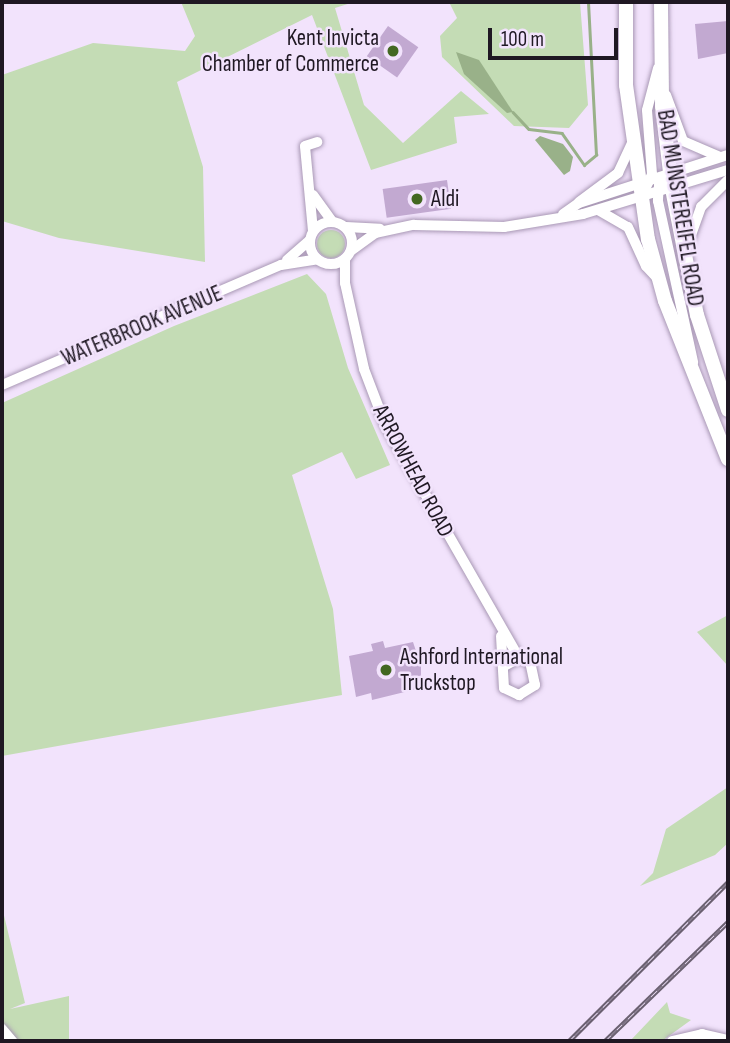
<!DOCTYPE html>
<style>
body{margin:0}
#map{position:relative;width:730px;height:1043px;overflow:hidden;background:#f2e3fc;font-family:"Sofia Sans Condensed",sans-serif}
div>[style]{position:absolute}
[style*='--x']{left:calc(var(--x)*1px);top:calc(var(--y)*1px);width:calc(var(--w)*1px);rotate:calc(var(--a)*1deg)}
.green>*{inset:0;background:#c4dcb5}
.round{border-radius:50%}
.water>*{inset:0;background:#99b189}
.stream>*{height:2.5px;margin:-1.25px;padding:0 1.25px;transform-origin:1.25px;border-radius:1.25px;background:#99b189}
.building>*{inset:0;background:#c2a9d1;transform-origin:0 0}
.roads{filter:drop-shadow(0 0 2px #a998b5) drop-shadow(0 0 2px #a998b5)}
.minor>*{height:10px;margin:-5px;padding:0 5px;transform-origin:5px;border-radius:5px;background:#fff}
.minor>.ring{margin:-5px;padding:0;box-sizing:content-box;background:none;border:10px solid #fff;border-radius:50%}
.highway>*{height:14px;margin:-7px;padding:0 7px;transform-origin:7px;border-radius:7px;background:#fff}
.rail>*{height:5px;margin-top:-2.5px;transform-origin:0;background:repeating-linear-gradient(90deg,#f2e3fc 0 8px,#6a6070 0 16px);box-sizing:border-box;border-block:2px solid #6a6070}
.dots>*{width:19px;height:19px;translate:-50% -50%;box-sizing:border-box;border:4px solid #f2e3fc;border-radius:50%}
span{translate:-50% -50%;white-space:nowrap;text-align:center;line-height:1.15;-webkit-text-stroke:5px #f2e3fc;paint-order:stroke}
.poi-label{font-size:23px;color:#1f1823}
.right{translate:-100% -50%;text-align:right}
.left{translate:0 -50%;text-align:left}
.street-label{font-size:23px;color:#1f1823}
.frame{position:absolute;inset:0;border:4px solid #1f1823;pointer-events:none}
.scale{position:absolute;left:488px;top:28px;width:130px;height:32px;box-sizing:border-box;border:4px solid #1f1823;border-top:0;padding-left:9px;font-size:21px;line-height:24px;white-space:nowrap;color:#1f1823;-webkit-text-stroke:5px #f2e3fc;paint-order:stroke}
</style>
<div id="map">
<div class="green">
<div style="clip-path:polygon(181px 2px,354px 2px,335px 8px,364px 105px,403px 143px,461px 91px,489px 114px,454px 117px,457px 143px,371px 170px,312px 15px,177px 82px,203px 167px,205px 262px,59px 238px,2px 221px,2px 75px,93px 43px,185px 51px,195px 36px)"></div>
<div style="clip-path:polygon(449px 2px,580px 2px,588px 105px,569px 128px,514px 126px,442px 57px,440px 36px,457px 18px)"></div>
<div class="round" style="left:317px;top:230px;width:28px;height:28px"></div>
<div style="clip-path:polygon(307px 274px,326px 294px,348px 368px,390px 465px,356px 479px,342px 452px,292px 475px,333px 609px,342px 695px,2px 756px,2px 403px,174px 326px)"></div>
<div style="clip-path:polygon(728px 615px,728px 666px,697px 632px)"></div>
<div style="clip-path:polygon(728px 787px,728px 843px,715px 855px,640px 886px,653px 873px,666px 829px)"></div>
<div style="clip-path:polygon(2px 907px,25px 1003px,10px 1009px,69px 996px,69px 1041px,17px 1041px,2px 1025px)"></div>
<div style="clip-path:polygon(667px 1002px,670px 1013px,691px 1020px,662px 1041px,630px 1041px)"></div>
</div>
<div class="water">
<div style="clip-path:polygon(456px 52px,479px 60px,513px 112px,507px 113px,464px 74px)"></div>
<div style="clip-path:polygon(540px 136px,563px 144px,573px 157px,570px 171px,564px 175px,535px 140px)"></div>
</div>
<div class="stream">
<div style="--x:513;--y:112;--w:23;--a:47"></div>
<div style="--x:529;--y:129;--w:33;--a:7"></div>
<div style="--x:562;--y:133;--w:39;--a:55"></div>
<div style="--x:584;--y:165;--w:16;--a:-40"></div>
<div style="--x:596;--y:155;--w:153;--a:-93"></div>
</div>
<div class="building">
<div style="clip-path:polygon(728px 21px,728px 53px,698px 59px,695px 24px)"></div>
<div style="left:388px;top:26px;width:37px;height:37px;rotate:35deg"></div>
<div style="left:447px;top:180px;width:29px;height:65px;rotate:82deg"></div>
<div style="clip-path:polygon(383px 641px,385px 648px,413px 642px,416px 651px,421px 650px,421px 688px,372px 700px,371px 693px,356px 697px,349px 656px,373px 651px,371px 644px)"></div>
</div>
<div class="roads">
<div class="minor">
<div style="--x:666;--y:95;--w:49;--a:69.7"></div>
<div style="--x:683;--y:141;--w:40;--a:23.4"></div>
<div style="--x:669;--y:175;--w:14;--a:135"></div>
<div style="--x:659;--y:185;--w:16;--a:94"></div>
<div style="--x:658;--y:201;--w:165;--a:77.7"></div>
<div style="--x:313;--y:195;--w:32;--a:54"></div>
<div style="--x:641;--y:198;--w:26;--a:-65"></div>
<div style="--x:652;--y:174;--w:64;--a:-94.5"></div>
<div style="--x:647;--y:110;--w:43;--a:-75.3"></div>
<div style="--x:579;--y:202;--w:49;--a:-36.6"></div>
<div style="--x:618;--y:173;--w:33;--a:-65"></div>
<div style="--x:598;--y:210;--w:34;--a:30"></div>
<div style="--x:628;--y:227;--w:43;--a:65.2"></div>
<div style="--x:646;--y:266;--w:18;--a:47"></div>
<div style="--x:563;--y:214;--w:19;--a:-35"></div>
<div style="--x:579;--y:203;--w:157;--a:-17.9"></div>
<div class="ring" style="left:310px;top:222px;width:32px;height:32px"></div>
<div style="--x:346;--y:227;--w:34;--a:3"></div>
<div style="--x:313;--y:231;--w:85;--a:-95.4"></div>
<div style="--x:305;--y:146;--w:13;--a:-18"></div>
<div style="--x:686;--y:249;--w:45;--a:-70.3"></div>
<div style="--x:701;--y:207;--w:38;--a:-45"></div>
<div style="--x:352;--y:250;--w:29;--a:-36"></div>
<div style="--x:375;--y:233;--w:40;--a:-12"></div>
<div style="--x:414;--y:225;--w:90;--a:1.3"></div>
<div style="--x:504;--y:227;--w:80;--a:-9.3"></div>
<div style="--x:583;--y:214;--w:152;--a:-16.9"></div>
<div style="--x:345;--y:259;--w:24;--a:90"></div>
<div style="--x:345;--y:283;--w:88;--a:77.5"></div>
<div style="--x:364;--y:369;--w:59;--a:69.1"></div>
<div style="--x:385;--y:424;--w:270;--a:60.2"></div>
<div style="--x:287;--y:260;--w:30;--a:-41"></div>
<div style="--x:2;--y:385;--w:304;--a:-23.3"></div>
<div style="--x:281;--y:265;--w:37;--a:-9"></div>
<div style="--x:501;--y:636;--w:52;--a:86.7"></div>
<div style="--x:504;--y:688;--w:17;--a:25"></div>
<div style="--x:519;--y:695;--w:19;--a:-32"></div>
<div style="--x:535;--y:685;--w:24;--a:-102"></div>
<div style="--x:530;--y:662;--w:12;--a:-160"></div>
<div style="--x:519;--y:658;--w:17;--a:152"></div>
<div style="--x:2;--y:1029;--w:16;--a:50"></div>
<div style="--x:672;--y:1041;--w:31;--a:-13"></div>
<div style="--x:702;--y:1034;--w:27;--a:13"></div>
</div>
<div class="highway">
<div style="--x:626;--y:2;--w:83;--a:90"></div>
<div style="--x:626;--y:85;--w:156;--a:81.9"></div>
<div style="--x:648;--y:239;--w:64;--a:74.7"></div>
<div style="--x:665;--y:301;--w:170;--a:68.3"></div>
<div style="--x:661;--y:2;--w:104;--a:89.4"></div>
<div style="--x:662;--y:106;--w:84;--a:83.1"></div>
<div style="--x:672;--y:189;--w:128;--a:78.8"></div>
<div style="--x:697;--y:315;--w:100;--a:71.9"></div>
</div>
</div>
<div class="rail">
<div style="--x:569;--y:1041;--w:225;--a:-45"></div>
<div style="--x:605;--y:1041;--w:171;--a:-44.1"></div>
</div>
<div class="dots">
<div style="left:393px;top:51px;background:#436822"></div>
<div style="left:417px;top:199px;background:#436822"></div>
<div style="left:386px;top:670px;background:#436822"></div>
</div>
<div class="poi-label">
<span class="right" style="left:379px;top:51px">Kent Invicta<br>Chamber of Commerce</span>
<span class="left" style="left:431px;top:199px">Aldi</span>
<span class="left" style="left:400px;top:670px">Ashford International<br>Truckstop</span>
</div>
<div class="street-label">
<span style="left:680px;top:208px;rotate:81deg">BAD MUNSTEREIFEL ROAD</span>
<span style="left:142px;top:326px;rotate:-23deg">WATERBROOK AVENUE</span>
<span style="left:413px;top:471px;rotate:62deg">ARROWHEAD ROAD</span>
</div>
<div class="frame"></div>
<div class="scale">100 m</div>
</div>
